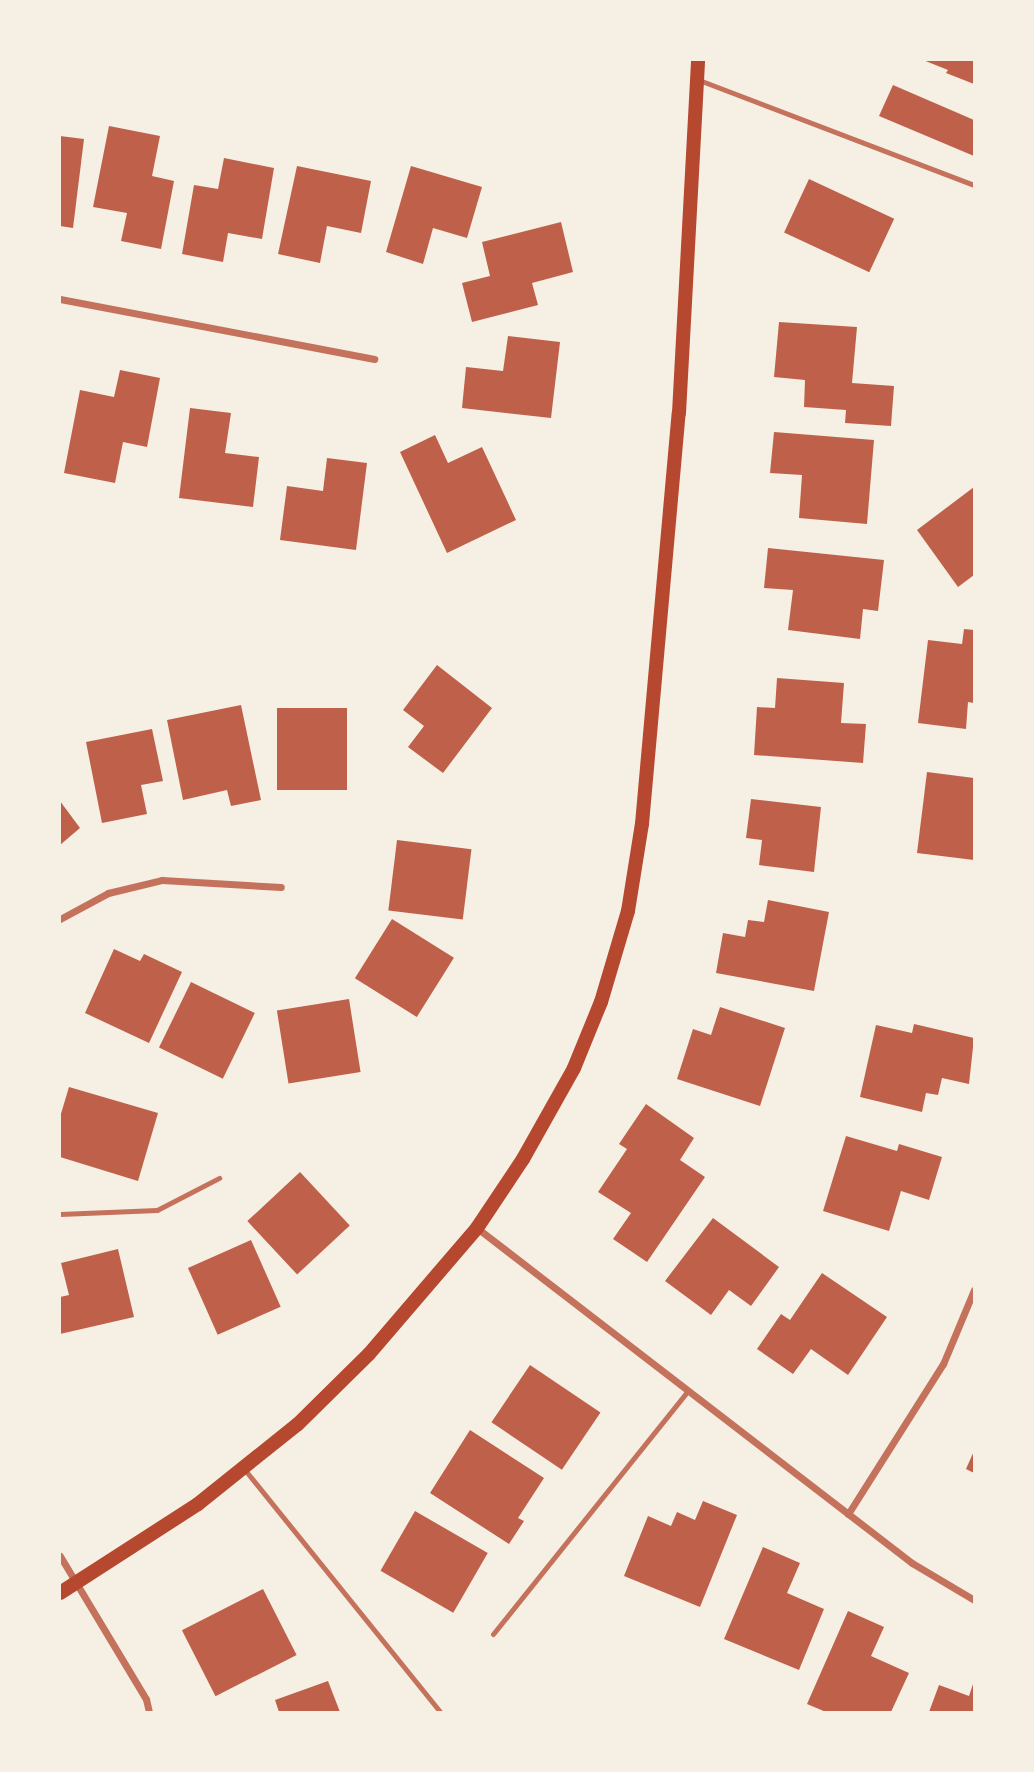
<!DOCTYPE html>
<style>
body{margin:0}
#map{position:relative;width:1034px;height:1772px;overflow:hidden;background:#f6efe4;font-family:Montserrat,sans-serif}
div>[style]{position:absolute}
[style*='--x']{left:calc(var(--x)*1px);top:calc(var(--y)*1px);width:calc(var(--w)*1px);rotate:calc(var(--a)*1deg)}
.building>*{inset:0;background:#bf614a;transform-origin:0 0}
.service>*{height:5px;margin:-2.5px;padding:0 2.5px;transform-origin:2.5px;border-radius:2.5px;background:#c5725c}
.minor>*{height:7px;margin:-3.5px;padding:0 3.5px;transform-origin:3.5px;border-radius:3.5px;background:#c5725c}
.secondary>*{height:14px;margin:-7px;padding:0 7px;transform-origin:7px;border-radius:7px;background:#b5482f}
span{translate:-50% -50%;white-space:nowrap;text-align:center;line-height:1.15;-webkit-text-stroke:7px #f6efe4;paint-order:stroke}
.frame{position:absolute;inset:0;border:61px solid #f6efe4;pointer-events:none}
</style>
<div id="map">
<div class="building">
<div style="clip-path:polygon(923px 60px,974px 60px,974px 84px,946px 73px,948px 70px)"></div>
<div style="clip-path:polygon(893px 85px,974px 120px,974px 156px,879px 116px)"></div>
<div style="clip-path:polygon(109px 126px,160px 136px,152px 176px,174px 181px,161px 249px,121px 241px,127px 213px,93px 207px)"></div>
<div style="clip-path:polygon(60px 136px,84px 139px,73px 228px,60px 226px)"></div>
<div style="clip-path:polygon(224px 158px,274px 168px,262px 239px,228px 233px,223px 262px,182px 254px,194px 185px,218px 189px)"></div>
<div style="clip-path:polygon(297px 166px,371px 181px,361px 233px,327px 226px,320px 263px,278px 254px)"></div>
<div style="clip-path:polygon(411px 166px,482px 187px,467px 238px,433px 228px,423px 264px,386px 252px)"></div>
<div style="left:809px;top:179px;width:94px;height:59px;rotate:25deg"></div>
<div style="clip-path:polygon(561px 222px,573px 272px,532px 283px,538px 305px,472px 322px,462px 283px,490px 276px,482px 242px)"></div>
<div style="clip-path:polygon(779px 322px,857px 327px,852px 383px,894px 386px,891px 426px,845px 423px,846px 410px,804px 407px,805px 380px,774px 377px)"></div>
<div style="clip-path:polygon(508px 336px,560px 342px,551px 418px,462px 408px,466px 367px,503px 371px)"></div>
<div style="clip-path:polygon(120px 370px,160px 378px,147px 447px,123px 442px,115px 483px,64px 473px,80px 390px,114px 397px)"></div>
<div style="clip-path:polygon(190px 408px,231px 413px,225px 453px,259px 457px,253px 507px,179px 498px)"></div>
<div style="clip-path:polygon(774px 432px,874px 440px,867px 524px,799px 518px,802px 475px,770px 473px)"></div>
<div style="clip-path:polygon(435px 435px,448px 463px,482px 447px,516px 520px,447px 553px,400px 452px)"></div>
<div style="clip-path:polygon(327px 458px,367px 463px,356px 550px,280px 540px,287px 486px,323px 491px)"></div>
<div style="clip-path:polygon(974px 487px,974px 575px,958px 587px,917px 530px)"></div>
<div style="clip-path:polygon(768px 548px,884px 560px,878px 611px,863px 609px,860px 639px,788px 630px,793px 590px,764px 588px)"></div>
<div style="clip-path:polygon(964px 629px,974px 630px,974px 703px,968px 702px,966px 729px,918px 723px,928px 640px,962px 644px)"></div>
<div style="clip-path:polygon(437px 665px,492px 708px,443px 773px,408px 747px,424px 726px,403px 710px)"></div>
<div style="clip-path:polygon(777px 678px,844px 683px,841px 723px,866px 724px,863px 763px,754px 755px,757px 707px,775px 708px)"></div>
<div style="clip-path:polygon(241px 705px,261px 800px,231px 806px,227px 790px,183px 800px,167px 720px)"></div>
<div style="left:277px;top:708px;width:70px;height:82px"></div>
<div style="clip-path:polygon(152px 729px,163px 781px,141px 785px,147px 814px,102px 823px,86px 742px)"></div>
<div style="clip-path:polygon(927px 772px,974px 778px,974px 860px,917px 853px)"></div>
<div style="clip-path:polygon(751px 799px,821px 807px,814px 872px,759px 865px,762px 840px,746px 838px)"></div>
<div style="clip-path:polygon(60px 801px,80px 828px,60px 845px)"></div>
<div style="left:397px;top:840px;width:75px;height:71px;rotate:7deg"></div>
<div style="clip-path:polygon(768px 900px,829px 912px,814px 991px,716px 973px,723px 933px,745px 937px,748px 920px,764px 922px)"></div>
<div style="left:392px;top:919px;width:73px;height:70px;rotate:32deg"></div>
<div style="clip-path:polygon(114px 949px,140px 961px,144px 954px,182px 972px,149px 1043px,85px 1013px)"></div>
<div style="left:191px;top:982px;width:71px;height:73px;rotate:26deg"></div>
<div style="left:349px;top:999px;width:74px;height:73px;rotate:81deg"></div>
<div style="clip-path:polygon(720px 1007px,785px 1028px,760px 1106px,677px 1079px,693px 1029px,711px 1035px)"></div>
<div style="clip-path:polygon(914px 1024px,974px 1038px,969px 1084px,942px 1078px,938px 1095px,926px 1093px,922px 1112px,860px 1097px,876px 1025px,912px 1033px)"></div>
<div style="clip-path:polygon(69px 1087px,158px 1113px,138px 1181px,60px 1157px,60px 1117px)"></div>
<div style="clip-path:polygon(646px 1104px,694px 1138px,680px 1160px,705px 1177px,647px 1262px,613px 1239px,631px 1213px,598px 1192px,627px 1149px,619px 1144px)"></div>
<div style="clip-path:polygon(846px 1136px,897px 1151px,899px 1144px,942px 1157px,929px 1200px,901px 1191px,889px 1231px,823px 1211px)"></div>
<div style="left:300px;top:1172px;width:73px;height:72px;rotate:47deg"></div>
<div style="clip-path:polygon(713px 1218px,779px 1267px,751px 1306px,729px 1290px,711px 1315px,665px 1281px)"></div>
<div style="left:251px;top:1240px;width:73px;height:69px;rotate:66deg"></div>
<div style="clip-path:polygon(118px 1249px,134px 1317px,60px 1334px,60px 1297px,69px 1295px,61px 1263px)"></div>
<div style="clip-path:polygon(822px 1273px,887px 1317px,848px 1375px,811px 1349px,793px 1374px,757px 1349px,781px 1314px,790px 1320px)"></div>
<div style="left:530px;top:1365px;width:85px;height:69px;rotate:34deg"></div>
<div style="clip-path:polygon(470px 1430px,544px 1478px,518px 1518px,524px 1521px,509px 1544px,430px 1493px)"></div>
<div style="clip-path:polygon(974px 1451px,974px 1473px,966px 1469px)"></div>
<div style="clip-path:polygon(703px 1501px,737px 1515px,700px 1607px,624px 1576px,648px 1516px,671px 1526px,677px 1512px,695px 1520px)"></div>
<div style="left:415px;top:1511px;width:84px;height:69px;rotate:30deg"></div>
<div style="clip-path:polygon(763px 1547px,800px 1563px,787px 1593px,824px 1609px,799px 1670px,724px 1639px)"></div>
<div style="left:263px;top:1589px;width:74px;height:91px;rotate:63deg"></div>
<div style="clip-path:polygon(848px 1611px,884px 1627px,871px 1656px,909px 1673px,891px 1712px,826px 1712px,807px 1704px)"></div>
<div style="clip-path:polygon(328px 1681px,340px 1712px,279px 1712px,275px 1700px)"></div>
<div style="clip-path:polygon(974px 1681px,974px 1712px,929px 1712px,939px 1685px,969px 1696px)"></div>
</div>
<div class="service">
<div style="--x:699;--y:80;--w:294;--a:20.9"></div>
<div style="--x:60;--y:1214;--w:97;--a:-2.4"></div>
<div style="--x:157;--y:1210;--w:70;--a:-27.3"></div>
<div style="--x:245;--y:1470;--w:311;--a:51.1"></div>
<div style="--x:493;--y:1634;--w:309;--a:-51.3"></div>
</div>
<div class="minor">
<div style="--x:60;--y:299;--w:320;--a:10.8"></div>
<div style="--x:60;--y:919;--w:55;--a:-28.4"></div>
<div style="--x:108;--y:893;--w:56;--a:-13.5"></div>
<div style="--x:162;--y:880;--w:119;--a:3.4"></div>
<div style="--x:477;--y:1228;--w:549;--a:37.6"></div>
<div style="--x:912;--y:1563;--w:72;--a:30.8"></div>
<div style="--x:848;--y:1514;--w:178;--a:-57.7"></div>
<div style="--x:943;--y:1364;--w:80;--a:-67.3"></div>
<div style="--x:60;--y:1556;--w:167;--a:59"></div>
<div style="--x:146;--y:1699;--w:13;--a:77"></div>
</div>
<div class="secondary">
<div style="--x:60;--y:1593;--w:164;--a:-32.8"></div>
<div style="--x:198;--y:1504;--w:128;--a:-38.7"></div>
<div style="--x:298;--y:1424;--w:100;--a:-44.6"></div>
<div style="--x:369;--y:1354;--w:166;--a:-49.4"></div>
<div style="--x:477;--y:1228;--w:83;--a:-56.3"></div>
<div style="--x:523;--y:1159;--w:104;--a:-60.7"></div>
<div style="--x:574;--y:1068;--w:71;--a:-67.8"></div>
<div style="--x:601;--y:1002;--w:95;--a:-73.5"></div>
<div style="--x:628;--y:911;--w:88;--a:-80.9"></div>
<div style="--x:642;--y:824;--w:413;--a:-84.9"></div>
<div style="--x:679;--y:413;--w:354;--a:-86.9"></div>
</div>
<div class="frame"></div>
</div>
